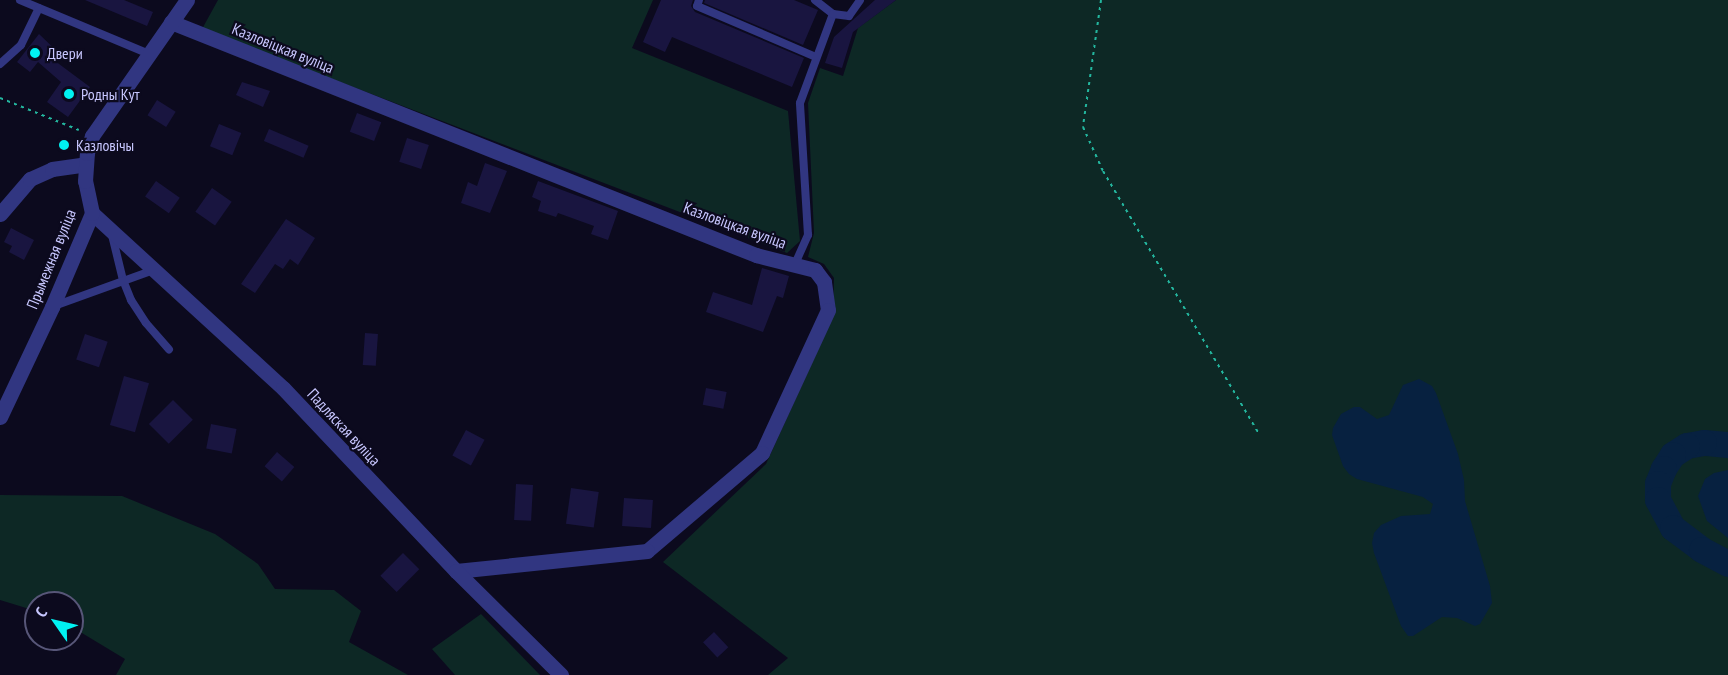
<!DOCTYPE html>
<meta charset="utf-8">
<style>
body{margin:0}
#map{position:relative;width:1728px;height:675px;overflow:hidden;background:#0c0a1e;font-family:"PT Sans Narrow",sans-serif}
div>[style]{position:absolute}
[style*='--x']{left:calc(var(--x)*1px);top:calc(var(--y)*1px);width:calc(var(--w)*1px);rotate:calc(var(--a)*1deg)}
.green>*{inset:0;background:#0d2825}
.water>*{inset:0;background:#072140}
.river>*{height:26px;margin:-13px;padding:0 13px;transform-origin:13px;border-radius:13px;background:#072140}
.building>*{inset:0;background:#191540;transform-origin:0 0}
.path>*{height:2px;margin-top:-1px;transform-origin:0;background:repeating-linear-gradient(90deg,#23b79f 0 3px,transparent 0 7.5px)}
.service>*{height:8px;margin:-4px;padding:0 4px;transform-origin:4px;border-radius:4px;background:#313681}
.minor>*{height:15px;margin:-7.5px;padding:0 7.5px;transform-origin:7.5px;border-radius:7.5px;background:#313681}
.dots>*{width:16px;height:16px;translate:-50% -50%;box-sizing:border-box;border:3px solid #0c0a1e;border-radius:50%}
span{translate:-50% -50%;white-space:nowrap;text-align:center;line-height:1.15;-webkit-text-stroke:4.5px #0c0a1e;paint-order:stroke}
.street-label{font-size:16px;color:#c8c7ff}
.poi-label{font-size:16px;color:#c8c7ff}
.left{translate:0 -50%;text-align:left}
.north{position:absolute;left:24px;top:591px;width:60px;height:60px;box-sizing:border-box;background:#0c0a1e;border:2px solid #575678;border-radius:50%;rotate:304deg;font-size:16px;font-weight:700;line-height:24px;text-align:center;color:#c8c7ff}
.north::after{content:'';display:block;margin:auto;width:21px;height:27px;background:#00f2f2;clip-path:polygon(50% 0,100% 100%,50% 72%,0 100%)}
</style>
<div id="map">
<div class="green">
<div style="clip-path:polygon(218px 0,653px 0,632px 48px,788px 111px,800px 241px,787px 253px,202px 29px)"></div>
<div style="clip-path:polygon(896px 0,1728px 0,1728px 675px,768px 675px,788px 658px,663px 562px,766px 464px,833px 317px,834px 278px,824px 264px,808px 257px,814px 233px,808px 103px,820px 68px,843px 76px,858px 28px)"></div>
<div style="clip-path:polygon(0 495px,122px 496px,215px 534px,258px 564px,275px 589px,334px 590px,361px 611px,349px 642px,408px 675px,116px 675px,125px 659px,72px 627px,72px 603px,36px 603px,36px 611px,0 600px)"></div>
<div style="clip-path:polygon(481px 614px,540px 675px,455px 675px,432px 649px)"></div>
</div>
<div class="water">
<div style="clip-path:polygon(1419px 379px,1432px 386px,1436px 393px,1458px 454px,1464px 480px,1465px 501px,1490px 586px,1492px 603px,1480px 624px,1475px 626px,1457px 618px,1442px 617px,1413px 636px,1408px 636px,1401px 626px,1374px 553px,1372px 543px,1374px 533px,1381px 525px,1401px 516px,1430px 514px,1433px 504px,1423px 497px,1357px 479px,1349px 474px,1343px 466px,1332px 435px,1333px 428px,1341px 414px,1354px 407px,1360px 407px,1377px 419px,1389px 415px,1403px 385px)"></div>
<div style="clip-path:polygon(1728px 470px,1728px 538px,1707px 521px,1698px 496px,1705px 479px,1714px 473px)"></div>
</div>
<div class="river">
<div style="--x:1728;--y:445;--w:24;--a:-175"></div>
<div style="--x:1704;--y:443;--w:17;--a:170"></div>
<div style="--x:1687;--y:446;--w:17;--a:147"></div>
<div style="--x:1673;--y:455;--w:17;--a:123"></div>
<div style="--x:1664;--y:469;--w:16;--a:112"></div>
<div style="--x:1658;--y:484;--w:16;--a:90"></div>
<div style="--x:1658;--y:500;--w:32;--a:62"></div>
<div style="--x:1673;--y:528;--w:36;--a:37"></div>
<div style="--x:1702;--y:550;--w:30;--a:28"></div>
</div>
<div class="building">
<div style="clip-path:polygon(85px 0,124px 0,153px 12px,147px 26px)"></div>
<div style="clip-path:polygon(661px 0,693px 0,691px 6px,695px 12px,804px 58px,792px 87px,672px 37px,665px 52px,643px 42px)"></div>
<div style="clip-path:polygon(705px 0,794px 0,818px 10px,803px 45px,704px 3px)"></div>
<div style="clip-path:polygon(875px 0,896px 0,853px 32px,842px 68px,825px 63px,834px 37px)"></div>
<div style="clip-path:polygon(39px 34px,61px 55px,55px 61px,90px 87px,68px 117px,47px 102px,61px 82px,38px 62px,30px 72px,17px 62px)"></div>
<div style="clip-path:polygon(242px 82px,270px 91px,263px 107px,236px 95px)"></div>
<div style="left:157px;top:100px;width:22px;height:18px;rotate:32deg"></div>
<div style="left:357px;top:113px;width:26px;height:20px;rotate:21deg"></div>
<div style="left:219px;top:124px;width:24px;height:24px;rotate:22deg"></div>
<div style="left:269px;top:129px;width:43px;height:13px;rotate:23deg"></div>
<div style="left:407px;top:138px;width:23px;height:25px;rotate:18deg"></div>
<div style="clip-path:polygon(485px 163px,507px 171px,490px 213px,461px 203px,468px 182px,477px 186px)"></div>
<div style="left:156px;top:181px;width:29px;height:19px;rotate:35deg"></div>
<div style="clip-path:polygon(538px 181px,618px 211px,608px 240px,591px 234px,594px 226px,558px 213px,556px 217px,538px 211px,541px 201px,532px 197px)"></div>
<div style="left:212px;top:188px;width:24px;height:29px;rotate:35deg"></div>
<div style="clip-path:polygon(286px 219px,315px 238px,298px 265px,290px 259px,283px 269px,275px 264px,255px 293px,241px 284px)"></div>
<div style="clip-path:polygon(11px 228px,34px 240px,24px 260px,9px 252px,12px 246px,4px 242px)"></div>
<div style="clip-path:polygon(762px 268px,789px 276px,783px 298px,777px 296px,763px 332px,706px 312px,713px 292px,752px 305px)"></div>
<div style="left:365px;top:333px;width:13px;height:32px;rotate:4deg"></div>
<div style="left:85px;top:334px;width:24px;height:27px;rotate:19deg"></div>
<div style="left:124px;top:376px;width:26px;height:51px;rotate:16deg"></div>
<div style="left:706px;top:388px;width:21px;height:17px;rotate:11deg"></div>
<div style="left:173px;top:400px;width:28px;height:34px;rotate:45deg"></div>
<div style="left:211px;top:424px;width:26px;height:25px;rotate:11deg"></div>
<div style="left:466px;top:430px;width:21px;height:29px;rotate:28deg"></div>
<div style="left:277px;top:452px;width:23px;height:19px;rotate:41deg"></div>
<div style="left:516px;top:484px;width:17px;height:36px;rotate:3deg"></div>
<div style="left:571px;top:488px;width:28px;height:36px;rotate:8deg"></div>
<div style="left:624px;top:498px;width:29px;height:28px;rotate:4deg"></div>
<div style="left:403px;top:553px;width:23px;height:32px;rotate:45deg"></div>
<div style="left:714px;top:632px;width:21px;height:15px;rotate:47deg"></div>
</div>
<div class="path">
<div style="--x:1101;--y:0;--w:128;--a:98.1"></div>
<div style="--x:1083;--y:127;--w:48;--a:65.6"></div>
<div style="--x:1103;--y:171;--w:304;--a:59.3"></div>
<div style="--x:0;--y:98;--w:85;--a:22.1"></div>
</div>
<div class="service">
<div style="--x:20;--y:0;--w:140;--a:22.7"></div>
<div style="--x:699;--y:0;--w:6;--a:108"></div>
<div style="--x:697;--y:6;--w:129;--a:23.2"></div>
<div style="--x:815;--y:0;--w:23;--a:38"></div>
<div style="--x:0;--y:64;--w:28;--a:-42"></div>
<div style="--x:21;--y:45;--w:41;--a:-64.1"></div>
<div style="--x:112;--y:235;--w:46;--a:76.3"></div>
<div style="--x:123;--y:280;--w:22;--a:68"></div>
<div style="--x:131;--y:300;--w:27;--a:57"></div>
<div style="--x:146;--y:323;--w:35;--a:49"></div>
<div style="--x:795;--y:264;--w:32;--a:-66"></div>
<div style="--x:808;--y:235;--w:132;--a:-93.5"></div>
<div style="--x:800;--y:103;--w:95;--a:-69.7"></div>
<div style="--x:833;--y:14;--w:16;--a:7"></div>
<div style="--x:849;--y:16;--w:19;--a:-55"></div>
<div style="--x:54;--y:306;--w:106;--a:-19.8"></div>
</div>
<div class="minor">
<div style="--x:171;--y:22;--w:630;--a:21.72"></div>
<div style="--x:756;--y:255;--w:61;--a:14.3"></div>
<div style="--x:815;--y:270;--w:15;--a:53"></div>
<div style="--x:824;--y:282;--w:28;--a:82"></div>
<div style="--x:828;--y:310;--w:157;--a:114.8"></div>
<div style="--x:762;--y:453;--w:151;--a:139.6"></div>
<div style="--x:647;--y:551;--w:192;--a:174"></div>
<div style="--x:92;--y:213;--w:259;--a:42.5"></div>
<div style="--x:283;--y:388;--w:252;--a:46.6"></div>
<div style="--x:456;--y:571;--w:148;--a:44.7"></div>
<div style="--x:0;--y:214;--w:46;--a:-49.4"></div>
<div style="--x:30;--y:179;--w:24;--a:-24"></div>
<div style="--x:52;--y:169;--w:34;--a:-8"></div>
<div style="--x:0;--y:417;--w:122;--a:-64.7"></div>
<div style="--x:52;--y:307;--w:102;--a:-66.9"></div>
<div style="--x:92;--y:213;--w:33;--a:-102"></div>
<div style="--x:85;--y:181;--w:28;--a:-86"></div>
<div style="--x:87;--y:153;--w:18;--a:-74"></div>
<div style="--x:92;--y:136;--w:166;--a:-55.1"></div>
</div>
<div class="dots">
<div style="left:35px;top:53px;background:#00f2f2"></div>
<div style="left:69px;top:94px;background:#00f2f2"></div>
<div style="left:64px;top:145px;background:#00f2f2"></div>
</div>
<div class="street-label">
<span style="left:283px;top:48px;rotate:22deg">Казловіцкая вуліца</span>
<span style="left:735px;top:225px;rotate:20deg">Казловіцкая вуліца</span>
<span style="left:51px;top:259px;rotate:-68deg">Прымежная вуліца</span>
<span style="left:344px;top:427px;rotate:47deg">Падляская вуліца</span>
</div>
<div class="poi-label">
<span class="left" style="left:47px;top:53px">Двери</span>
<span class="left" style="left:81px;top:94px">Родны Кут</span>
<span class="left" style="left:76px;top:145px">Казловічы</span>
</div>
<div class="north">С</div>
</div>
